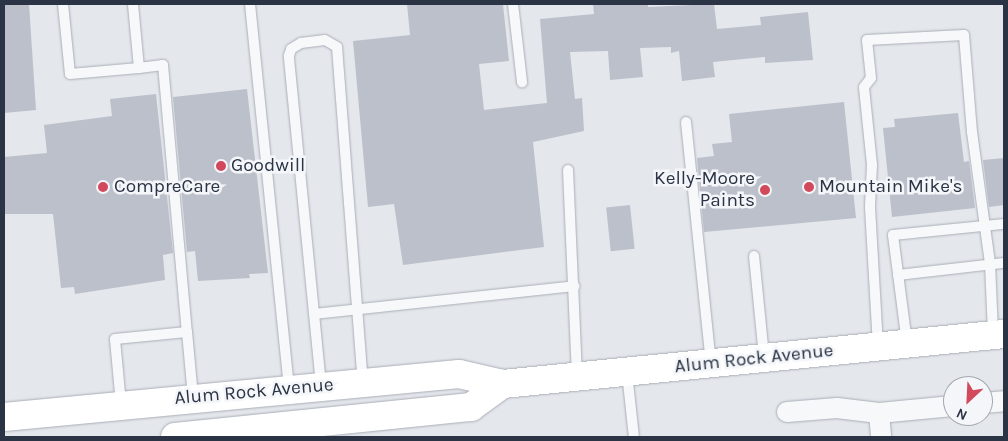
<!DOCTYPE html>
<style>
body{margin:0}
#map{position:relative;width:1008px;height:441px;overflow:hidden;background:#e4e7ec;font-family:Karla,sans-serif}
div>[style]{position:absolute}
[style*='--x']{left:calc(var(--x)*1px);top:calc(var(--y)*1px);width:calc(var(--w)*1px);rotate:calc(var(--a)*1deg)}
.building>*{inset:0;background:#bbc0ca;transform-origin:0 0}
.roads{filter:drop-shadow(0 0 1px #a9aeb7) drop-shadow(0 0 1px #a9aeb7)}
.service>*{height:10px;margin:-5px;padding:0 5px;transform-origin:5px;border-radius:5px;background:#f7f8fa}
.minor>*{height:20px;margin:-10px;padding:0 10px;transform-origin:10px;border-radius:10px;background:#f7f8fa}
.secondary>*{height:28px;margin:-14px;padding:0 14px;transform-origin:14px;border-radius:14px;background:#fff}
.dots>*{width:14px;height:14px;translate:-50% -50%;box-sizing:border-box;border:2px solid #f4f6f9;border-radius:50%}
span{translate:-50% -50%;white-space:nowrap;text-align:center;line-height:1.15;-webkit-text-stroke:5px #f4f6f9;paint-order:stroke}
.poi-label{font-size:19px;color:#2b3445}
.left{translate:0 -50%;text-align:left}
.right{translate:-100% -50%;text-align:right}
.street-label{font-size:19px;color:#2b3445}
.frame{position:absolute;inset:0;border:5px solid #2b3445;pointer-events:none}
.north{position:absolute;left:943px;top:376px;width:50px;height:50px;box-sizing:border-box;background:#f4f6f9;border:1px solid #a4a8b1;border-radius:50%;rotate:205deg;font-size:14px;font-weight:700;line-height:20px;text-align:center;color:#2b3445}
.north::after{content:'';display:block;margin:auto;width:18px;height:22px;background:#d1495b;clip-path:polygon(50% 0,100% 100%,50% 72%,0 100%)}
</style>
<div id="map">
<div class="building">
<div style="clip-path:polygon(4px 4px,29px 4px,36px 110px,4px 113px)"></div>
<div style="clip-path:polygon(407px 4px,503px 4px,509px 61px,479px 64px,484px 110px,547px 103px,540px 19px,594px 14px,593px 4px,648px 4px,648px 7px,714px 4px,717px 29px,761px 25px,760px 17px,808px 12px,813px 60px,765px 63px,765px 57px,713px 62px,715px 77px,682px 81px,679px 51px,671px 53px,671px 47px,640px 48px,643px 77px,610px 80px,608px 51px,570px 52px,575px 99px,582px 98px,584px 131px,533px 142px,544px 247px,403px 265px,394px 204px,368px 207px,353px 41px,410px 35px)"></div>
<div style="clip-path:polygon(247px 89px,268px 273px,249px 274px,250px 278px,198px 281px,195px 251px,187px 252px,173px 97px)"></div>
<div style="clip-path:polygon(156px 94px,173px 253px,163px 255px,165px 280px,75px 294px,74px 287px,61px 288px,53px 214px,4px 214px,4px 157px,47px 153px,44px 125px,112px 116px,110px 99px)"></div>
<div style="clip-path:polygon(844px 102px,856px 218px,704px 232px,697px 158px,714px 156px,712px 144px,732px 142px,729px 114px)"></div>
<div style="clip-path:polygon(958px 113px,964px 162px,969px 161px,975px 208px,892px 217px,883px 128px,895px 127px,894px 119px)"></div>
<div style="clip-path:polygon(1004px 158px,1004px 205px,989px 207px,983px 160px)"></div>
<div style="left:630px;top:205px;width:44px;height:24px;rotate:84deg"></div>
</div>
<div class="roads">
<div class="service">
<div style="--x:63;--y:4;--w:70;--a:84.3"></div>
<div style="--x:70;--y:74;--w:69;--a:-5"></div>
<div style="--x:139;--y:68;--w:64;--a:-95.4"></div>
<div style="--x:250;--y:4;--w:387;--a:84.2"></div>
<div style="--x:513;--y:4;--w:79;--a:83.4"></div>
<div style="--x:139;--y:68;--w:24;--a:-7"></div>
<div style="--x:163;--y:65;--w:268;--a:84.9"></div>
<div style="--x:686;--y:122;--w:241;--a:84.1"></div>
<div style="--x:568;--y:170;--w:205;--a:87.5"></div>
<div style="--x:754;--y:256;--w:101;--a:84.3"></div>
<div style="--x:898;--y:275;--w:107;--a:-6.5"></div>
<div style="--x:314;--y:314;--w:262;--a:-6.1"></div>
<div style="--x:907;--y:343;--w:109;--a:-97.4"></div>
<div style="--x:893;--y:235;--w:112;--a:-5.7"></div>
<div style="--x:878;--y:346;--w:140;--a:-93.3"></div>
<div style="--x:870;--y:206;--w:41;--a:-87.2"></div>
<div style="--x:872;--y:165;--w:78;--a:-95.9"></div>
<div style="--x:864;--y:87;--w:11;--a:-52"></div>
<div style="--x:871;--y:78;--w:38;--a:-96"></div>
<div style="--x:867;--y:40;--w:97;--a:-3"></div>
<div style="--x:964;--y:35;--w:97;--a:85.3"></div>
<div style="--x:972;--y:132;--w:133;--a:82.2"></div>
<div style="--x:990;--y:264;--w:70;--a:87.5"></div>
<div style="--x:627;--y:373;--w:64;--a:83.8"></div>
<div style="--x:321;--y:385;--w:331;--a:-95.6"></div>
<div style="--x:289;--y:56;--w:7;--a:-74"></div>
<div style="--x:291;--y:49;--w:12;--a:-31"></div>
<div style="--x:301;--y:43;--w:24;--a:-7"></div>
<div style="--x:325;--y:40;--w:14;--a:30"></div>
<div style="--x:337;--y:47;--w:336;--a:85.6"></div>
<div style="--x:121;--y:404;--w:65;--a:-95.3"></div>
<div style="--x:115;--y:339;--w:72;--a:-5.6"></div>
<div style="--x:187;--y:332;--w:65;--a:84.7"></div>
</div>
<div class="minor">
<div style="--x:983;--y:403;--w:21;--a:-5"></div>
<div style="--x:787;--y:412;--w:50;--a:-4.6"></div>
<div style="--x:837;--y:408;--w:42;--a:6.8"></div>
<div style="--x:879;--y:413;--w:74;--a:-5.4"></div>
<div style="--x:879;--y:413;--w:24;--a:85"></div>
</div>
<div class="secondary">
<div style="--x:4;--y:417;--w:457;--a:-5.4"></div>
<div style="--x:459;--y:374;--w:45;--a:12.8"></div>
<div style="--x:503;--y:384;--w:503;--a:-5.7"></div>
<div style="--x:175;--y:437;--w:298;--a:-5.8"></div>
<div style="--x:471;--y:407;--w:39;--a:-36"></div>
</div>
</div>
<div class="dots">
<div style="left:221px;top:166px;background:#d1495b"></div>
<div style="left:103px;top:187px;background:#d1495b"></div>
<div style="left:809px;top:187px;background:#d1495b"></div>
<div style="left:765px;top:190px;background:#d1495b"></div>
</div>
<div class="poi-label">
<span class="left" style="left:231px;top:166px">Goodwill</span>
<span class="right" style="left:755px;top:190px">Kelly-Moore<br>Paints</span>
<span class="left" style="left:114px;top:187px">CompreCare</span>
<span class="left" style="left:819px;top:187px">Mountain Mike's</span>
</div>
<div class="street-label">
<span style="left:754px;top:359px;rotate:-6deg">Alum Rock Avenue</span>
<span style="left:254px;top:392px;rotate:-5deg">Alum Rock Avenue</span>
</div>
<div class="frame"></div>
<div class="north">N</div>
</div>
